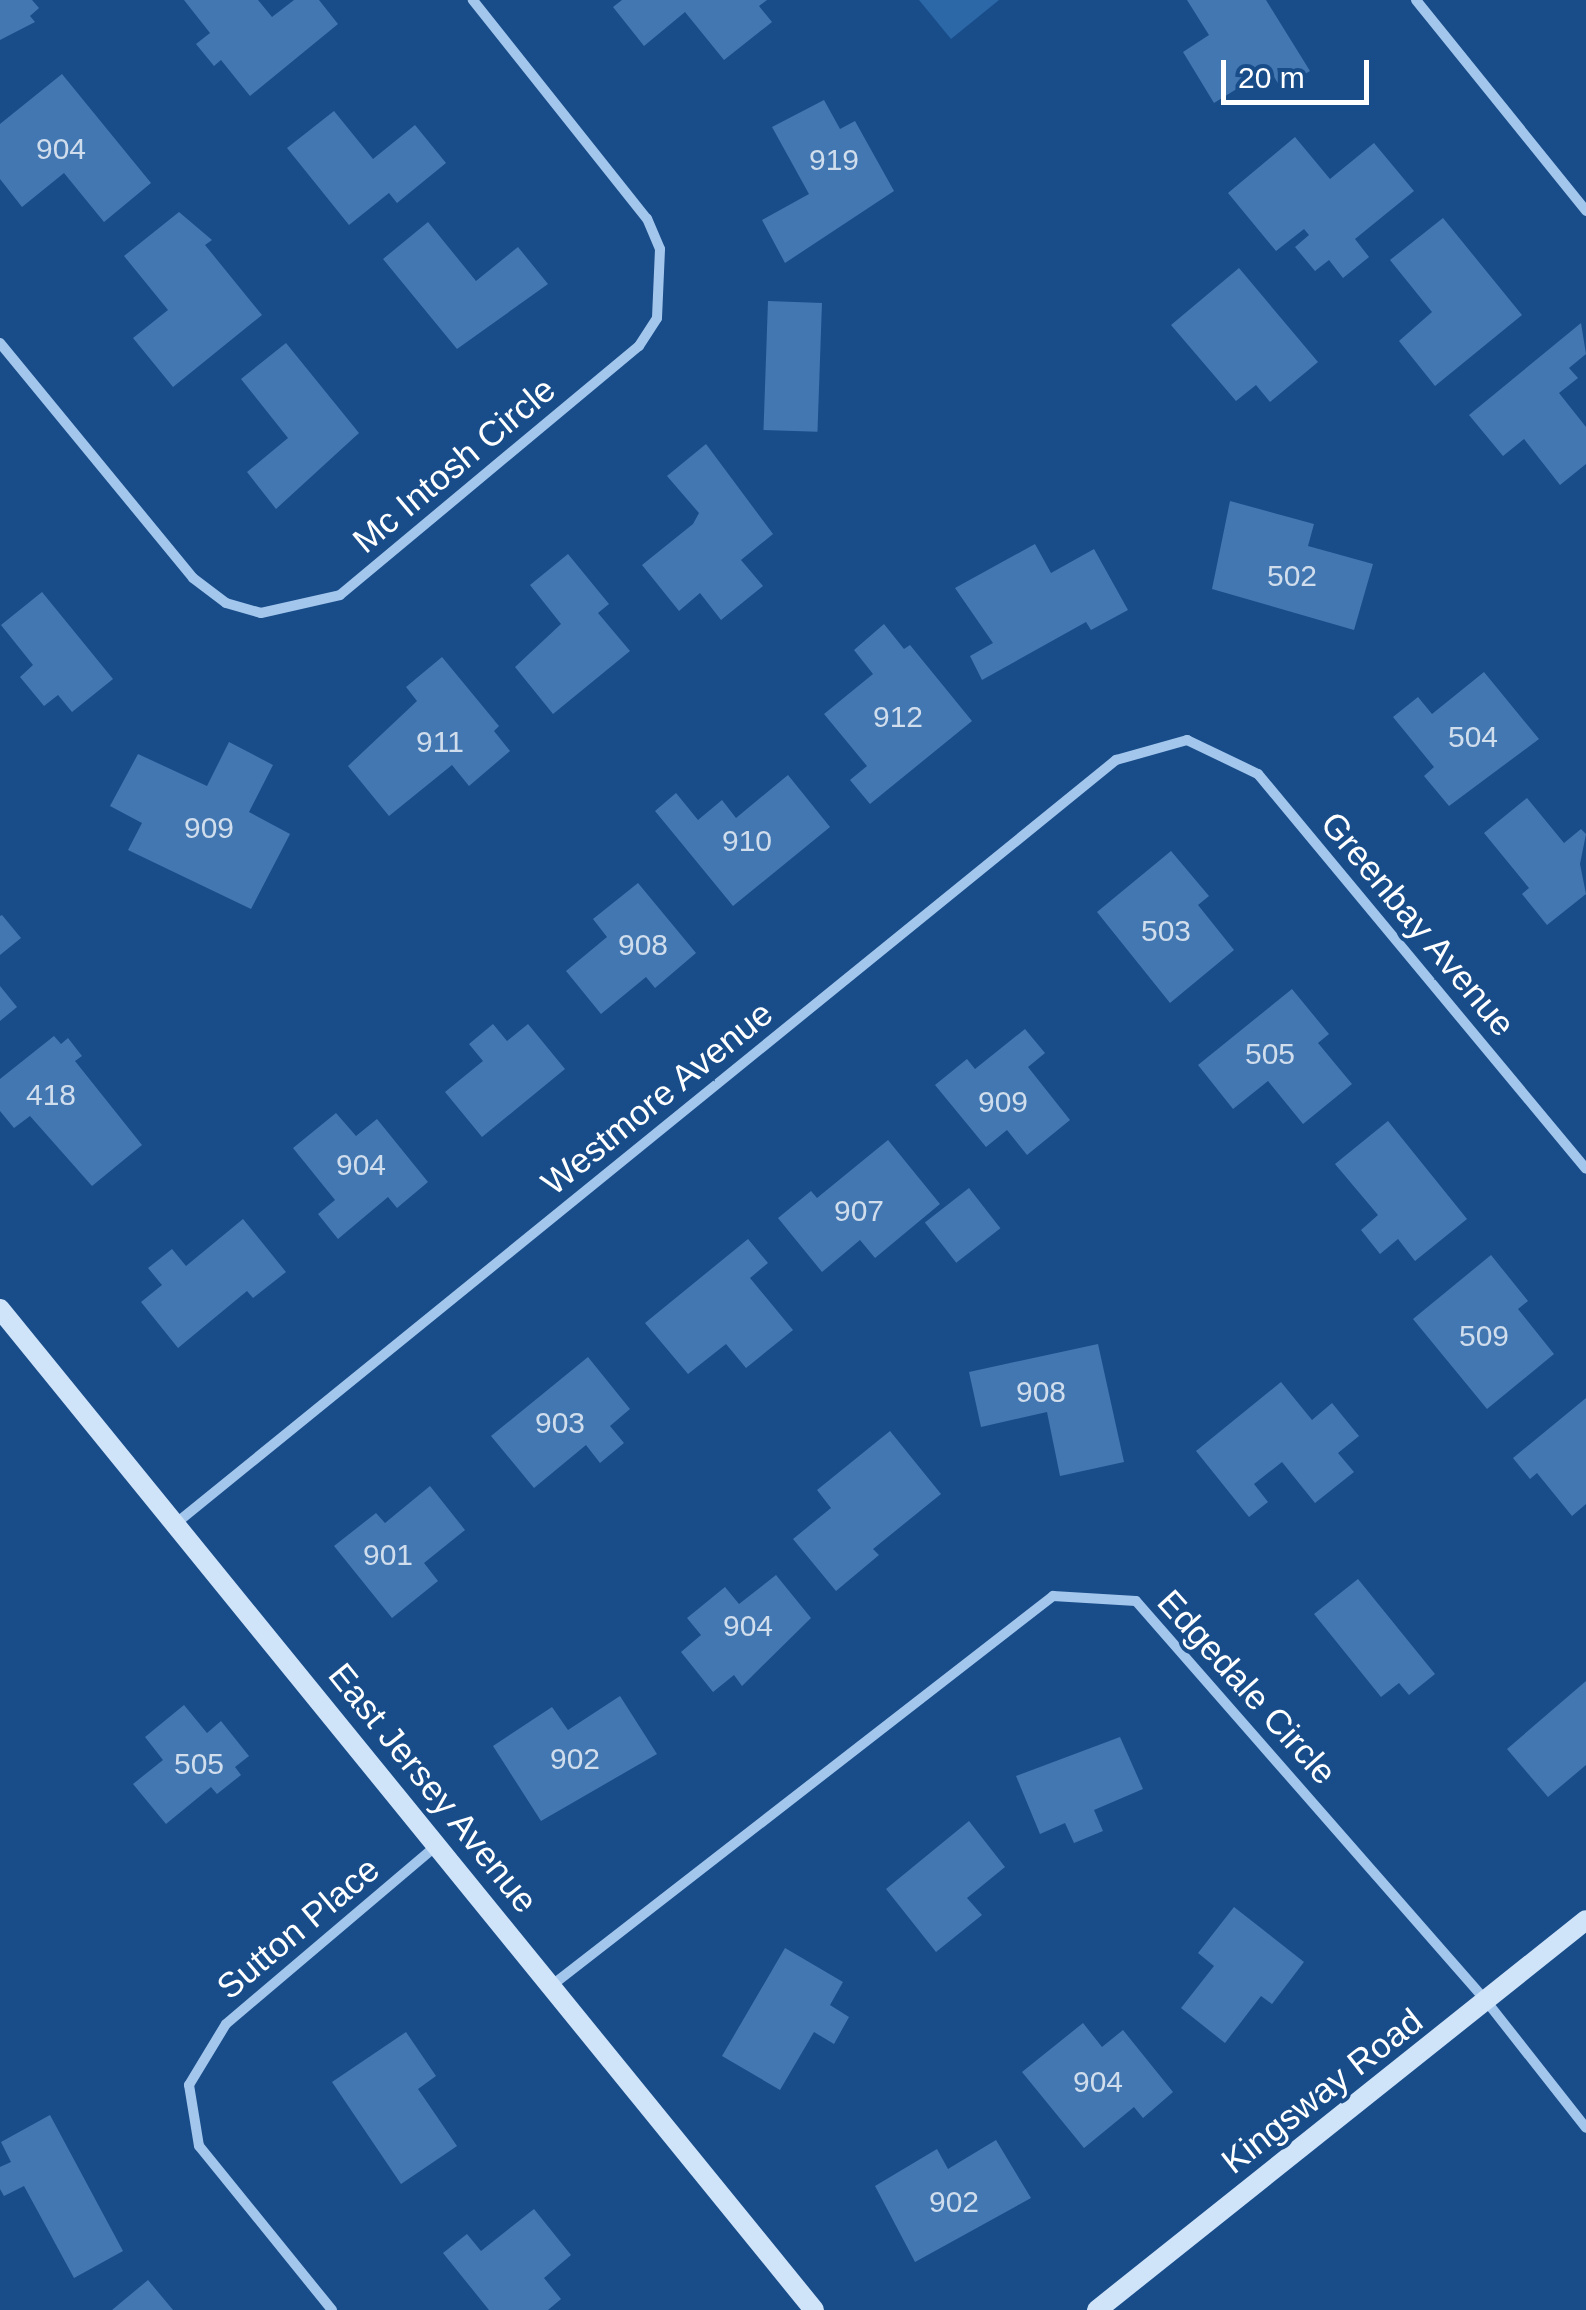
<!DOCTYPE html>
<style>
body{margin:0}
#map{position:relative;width:1586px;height:2310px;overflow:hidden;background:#194d8a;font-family:Arial,sans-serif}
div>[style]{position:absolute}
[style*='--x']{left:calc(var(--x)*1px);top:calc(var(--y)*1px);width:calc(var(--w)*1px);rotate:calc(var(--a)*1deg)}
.green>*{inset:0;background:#2c68a8}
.building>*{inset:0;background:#4277b2;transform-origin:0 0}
.street>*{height:10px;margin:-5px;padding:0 5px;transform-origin:5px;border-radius:5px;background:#a3c6ed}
.secondary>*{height:20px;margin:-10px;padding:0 10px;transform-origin:10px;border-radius:10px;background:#cfe3f9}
span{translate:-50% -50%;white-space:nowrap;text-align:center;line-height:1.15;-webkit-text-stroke:8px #194d8a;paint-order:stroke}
.number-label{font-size:30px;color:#d0ddec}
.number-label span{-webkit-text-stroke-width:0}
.street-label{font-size:35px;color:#fff}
.scale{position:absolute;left:1221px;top:60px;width:148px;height:45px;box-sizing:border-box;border:5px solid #fff;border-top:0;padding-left:12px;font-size:30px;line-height:35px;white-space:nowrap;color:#fff;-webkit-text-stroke:8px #194d8a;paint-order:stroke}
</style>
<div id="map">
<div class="green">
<div style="clip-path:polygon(919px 0,999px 0,951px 39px)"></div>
</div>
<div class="building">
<div style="clip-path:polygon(0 0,32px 0,39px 8px,30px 16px,35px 22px,0 40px)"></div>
<div style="clip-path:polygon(184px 0,258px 0,272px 17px,294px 0,319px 0,338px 24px,250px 96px,221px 60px,214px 66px,196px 44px,210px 33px)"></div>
<div style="clip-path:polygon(622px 0,767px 0,759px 6px,772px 22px,724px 60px,685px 12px,644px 46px,613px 7px)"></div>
<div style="clip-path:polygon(1187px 0,1266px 0,1310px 71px,1281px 88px,1269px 69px,1214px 103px,1183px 52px,1209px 35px)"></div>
<div style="clip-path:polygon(62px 74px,151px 183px,104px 222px,64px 173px,22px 207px,0 179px,0 124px)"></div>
<div style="clip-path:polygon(824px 100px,840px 129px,855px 121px,894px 191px,785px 263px,762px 220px,809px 194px,772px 127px)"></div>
<div style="clip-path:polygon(334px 111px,373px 159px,415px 125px,446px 163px,397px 203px,389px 193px,349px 225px,287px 148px)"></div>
<div style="clip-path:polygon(1295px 137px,1330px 179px,1374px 143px,1414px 191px,1355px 239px,1369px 257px,1343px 278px,1329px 260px,1315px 271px,1295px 247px,1309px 235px,1304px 229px,1276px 251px,1228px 193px)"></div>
<div style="clip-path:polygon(179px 212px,212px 240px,205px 245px,262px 315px,173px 387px,133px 338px,168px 310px,124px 256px)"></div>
<div style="clip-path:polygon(1443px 218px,1522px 315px,1435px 386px,1399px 341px,1432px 312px,1390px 260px)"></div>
<div style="clip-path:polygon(428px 222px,476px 281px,518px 247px,548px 284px,457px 349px,383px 259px)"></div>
<div style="clip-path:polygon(1239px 268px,1318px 362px,1270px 402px,1256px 385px,1236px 401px,1171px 325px)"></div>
<div style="left:768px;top:301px;width:54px;height:129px;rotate:2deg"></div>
<div style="clip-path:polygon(1581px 323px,1586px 354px,1569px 368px,1578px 378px,1559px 393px,1586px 427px,1586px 464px,1560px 485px,1524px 439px,1503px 456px,1469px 415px)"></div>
<div style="clip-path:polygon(286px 343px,359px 433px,276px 509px,247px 472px,288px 438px,241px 379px)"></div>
<div style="clip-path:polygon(706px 444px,773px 534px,741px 560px,763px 586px,721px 620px,700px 593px,679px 611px,642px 565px,693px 524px,699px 513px,667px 476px)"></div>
<div style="clip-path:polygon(1230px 501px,1314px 524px,1308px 546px,1373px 564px,1354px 630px,1212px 589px)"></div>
<div style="clip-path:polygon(1035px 544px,1051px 573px,1094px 549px,1128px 610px,1091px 630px,1086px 622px,982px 680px,970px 656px,993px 643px,955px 588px)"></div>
<div style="clip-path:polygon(568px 554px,609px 604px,598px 613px,630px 651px,553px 714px,515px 667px,561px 624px,530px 585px)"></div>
<div style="clip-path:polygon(42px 592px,113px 679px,72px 712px,58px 695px,44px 706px,20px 677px,33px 665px,1px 625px)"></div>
<div style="clip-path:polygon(884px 624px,904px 649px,910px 645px,972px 721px,870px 804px,850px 780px,867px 766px,824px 714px,873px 674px,854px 650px)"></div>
<div style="clip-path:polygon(442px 657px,499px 726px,494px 731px,510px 751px,469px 786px,452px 765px,389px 816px,348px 766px,417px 701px,406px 687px)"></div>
<div style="clip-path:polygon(1484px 672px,1539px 739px,1449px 806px,1424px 776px,1434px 767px,1393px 717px,1418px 697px,1432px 714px)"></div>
<div style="clip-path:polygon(229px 742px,273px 765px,249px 812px,290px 834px,251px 909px,128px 850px,142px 823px,110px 806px,138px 754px,207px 786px)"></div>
<div style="clip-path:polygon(788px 775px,830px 827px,733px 906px,655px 811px,676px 793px,698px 820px,722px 800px,736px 818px)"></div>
<div style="clip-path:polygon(1527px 798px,1564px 843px,1581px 829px,1586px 834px,1580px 864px,1586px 894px,1547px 925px,1522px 894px,1529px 888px,1484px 833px)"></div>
<div style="clip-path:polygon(1171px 851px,1209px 896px,1198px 905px,1234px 950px,1170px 1003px,1097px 912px)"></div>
<div style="clip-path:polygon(638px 883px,696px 953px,655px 988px,646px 977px,601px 1014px,566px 971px,607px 937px,593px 919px)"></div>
<div style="clip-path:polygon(2px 915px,21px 938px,0 955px,0 916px)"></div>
<div style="clip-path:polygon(0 986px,17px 1007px,0 1021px)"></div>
<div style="clip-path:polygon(1292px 989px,1329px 1034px,1318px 1043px,1352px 1084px,1303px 1124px,1268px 1081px,1233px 1109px,1198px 1065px)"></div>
<div style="clip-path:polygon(493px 1024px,507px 1041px,528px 1024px,565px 1069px,482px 1137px,445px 1092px,483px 1061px,469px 1044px)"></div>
<div style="clip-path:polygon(1025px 1029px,1045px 1053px,1028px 1067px,1070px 1120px,1027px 1155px,1007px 1130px,986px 1147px,935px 1085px,967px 1059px,975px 1069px)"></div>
<div style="clip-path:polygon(54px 1036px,61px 1044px,68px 1038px,82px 1056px,75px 1061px,142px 1145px,92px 1186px,30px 1116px,14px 1128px,0 1111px,0 1079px)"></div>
<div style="clip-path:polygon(336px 1113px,356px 1136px,377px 1119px,428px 1182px,397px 1208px,388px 1197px,338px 1239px,318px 1214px,335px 1200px,293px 1148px)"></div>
<div style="clip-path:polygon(1388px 1121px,1467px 1219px,1415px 1261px,1398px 1239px,1380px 1254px,1361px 1230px,1378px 1215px,1335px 1164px)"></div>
<div style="clip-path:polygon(888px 1140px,940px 1204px,875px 1258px,860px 1240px,822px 1272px,778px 1218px,811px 1191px,817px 1198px)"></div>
<div style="left:969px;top:1188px;width:51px;height:56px;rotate:52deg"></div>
<div style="clip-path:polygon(243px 1219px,286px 1272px,253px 1298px,247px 1291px,178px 1348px,141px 1302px,162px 1285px,148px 1268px,172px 1249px,186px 1266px)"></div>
<div style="clip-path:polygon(748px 1239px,768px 1263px,750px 1278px,793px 1330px,746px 1368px,726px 1344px,688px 1374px,645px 1323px)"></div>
<div style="clip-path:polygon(1491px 1255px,1528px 1301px,1518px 1309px,1554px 1354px,1487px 1409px,1413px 1319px)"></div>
<div style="clip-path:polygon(1098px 1344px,1124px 1462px,1060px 1476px,1047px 1412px,981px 1427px,969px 1372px)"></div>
<div style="clip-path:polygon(588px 1357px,630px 1409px,610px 1426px,624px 1443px,600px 1463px,586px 1445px,534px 1488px,491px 1436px)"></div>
<div style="clip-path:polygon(1281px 1382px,1312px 1420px,1332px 1403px,1359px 1436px,1338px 1453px,1354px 1472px,1315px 1503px,1282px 1462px,1254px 1484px,1268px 1502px,1249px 1517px,1196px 1451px)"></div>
<div style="clip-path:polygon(1586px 1398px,1586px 1504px,1572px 1516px,1537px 1473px,1530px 1479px,1513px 1458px)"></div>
<div style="clip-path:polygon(890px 1431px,941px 1494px,873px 1549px,879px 1555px,836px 1591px,793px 1539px,831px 1508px,817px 1490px)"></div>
<div style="clip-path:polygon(430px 1486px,465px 1530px,424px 1563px,438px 1581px,392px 1618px,334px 1546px,376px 1513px,385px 1523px)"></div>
<div style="clip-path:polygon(776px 1575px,811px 1618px,742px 1686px,734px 1675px,713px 1692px,681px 1652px,701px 1635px,687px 1618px,725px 1587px,739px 1604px)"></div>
<div style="clip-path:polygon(1358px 1579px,1435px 1674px,1409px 1695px,1399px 1683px,1381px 1697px,1314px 1614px)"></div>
<div style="clip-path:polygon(1586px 1681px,1586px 1765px,1548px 1797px,1507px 1749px)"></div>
<div style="clip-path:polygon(620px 1696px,657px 1754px,541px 1821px,493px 1746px,552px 1707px,568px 1730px)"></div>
<div style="clip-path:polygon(184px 1705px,207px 1733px,221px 1721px,249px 1756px,235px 1767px,241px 1775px,217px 1794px,211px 1787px,166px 1824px,133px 1784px,163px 1760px,145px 1737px)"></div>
<div style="clip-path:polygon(1120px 1737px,1143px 1789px,1094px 1810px,1103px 1831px,1074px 1843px,1065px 1823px,1040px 1834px,1016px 1776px)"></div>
<div style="clip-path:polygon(969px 1821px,1005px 1867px,967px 1898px,982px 1915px,936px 1952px,886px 1889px)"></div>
<div style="clip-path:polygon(1234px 1907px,1304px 1962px,1272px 2004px,1261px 1996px,1225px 2043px,1181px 2008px,1214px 1966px,1198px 1953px)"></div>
<div style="clip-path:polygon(785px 1948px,843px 1982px,830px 2005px,849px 2017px,834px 2044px,814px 2032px,780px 2090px,722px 2056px)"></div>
<div style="clip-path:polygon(1083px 2023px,1102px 2047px,1123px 2030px,1173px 2092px,1143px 2118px,1134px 2107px,1084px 2148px,1022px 2072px)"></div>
<div style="clip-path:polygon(406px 2032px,436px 2076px,418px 2089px,457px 2146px,401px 2184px,332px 2082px)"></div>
<div style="clip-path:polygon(50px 2115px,123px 2251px,74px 2278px,24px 2186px,4px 2196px,0 2189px,0 2167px,11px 2162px,1px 2142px)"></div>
<div style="clip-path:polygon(996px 2140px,1031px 2198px,915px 2262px,875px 2186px,937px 2149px,948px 2169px)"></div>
<div style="clip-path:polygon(534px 2209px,571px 2255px,544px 2278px,561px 2299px,548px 2310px,489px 2310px,443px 2253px,467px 2234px,481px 2251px)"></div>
<div style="clip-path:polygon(148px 2280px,173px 2310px,112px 2310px)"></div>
</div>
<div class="street">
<div style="--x:1416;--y:0;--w:271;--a:51.1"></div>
<div style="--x:0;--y:343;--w:304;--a:50.6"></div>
<div style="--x:193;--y:578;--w:41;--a:37.1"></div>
<div style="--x:226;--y:603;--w:36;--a:16"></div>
<div style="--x:261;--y:613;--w:81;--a:-12.8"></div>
<div style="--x:340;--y:595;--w:389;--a:-39.8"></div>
<div style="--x:639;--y:346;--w:33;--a:-57"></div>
<div style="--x:657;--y:318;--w:69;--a:-87.5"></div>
<div style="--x:660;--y:249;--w:33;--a:-113"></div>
<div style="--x:647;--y:219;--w:280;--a:-128.5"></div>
<div style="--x:174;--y:1525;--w:1214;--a:-39.08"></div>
<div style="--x:1116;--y:760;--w:74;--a:-15.7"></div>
<div style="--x:1187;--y:740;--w:79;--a:25.6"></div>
<div style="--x:1258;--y:774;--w:513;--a:50.29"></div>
<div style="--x:551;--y:1986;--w:636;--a:-37.84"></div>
<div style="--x:1053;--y:1596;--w:83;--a:3.4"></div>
<div style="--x:1136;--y:1601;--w:533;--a:48.8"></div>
<div style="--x:1487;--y:2002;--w:160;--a:51.8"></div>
<div style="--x:332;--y:2310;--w:211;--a:-129"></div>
<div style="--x:199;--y:2146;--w:62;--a:-99.3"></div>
<div style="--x:189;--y:2085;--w:71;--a:-58.8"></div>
<div style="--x:226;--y:2024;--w:277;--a:-40.3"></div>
</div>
<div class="secondary">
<div style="--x:0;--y:1309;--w:1290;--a:50.88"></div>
<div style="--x:1097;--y:2310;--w:625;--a:-38.57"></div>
</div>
<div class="number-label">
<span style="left:61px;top:149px">904</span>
<span style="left:834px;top:160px">919</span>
<span style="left:1292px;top:576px">502</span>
<span style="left:898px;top:717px">912</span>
<span style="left:1473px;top:737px">504</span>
<span style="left:440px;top:742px">911</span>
<span style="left:209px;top:828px">909</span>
<span style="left:747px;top:841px">910</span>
<span style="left:1166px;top:931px">503</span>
<span style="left:643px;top:945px">908</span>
<span style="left:1270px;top:1054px">505</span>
<span style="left:51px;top:1095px">418</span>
<span style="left:1003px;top:1102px">909</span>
<span style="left:361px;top:1165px">904</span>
<span style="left:859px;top:1211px">907</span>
<span style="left:1484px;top:1336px">509</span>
<span style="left:1041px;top:1392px">908</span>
<span style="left:560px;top:1423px">903</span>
<span style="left:388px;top:1555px">901</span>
<span style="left:748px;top:1626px">904</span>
<span style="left:575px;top:1759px">902</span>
<span style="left:199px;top:1764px">505</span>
<span style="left:1098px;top:2082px">904</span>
<span style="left:954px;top:2202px">902</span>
</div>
<div class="street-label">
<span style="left:454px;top:465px;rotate:-40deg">Mc Intosh Circle</span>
<span style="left:1418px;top:924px;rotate:50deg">Greenbay Avenue</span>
<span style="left:657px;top:1098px;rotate:-39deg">Westmore Avenue</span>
<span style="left:1247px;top:1687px;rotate:48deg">Edgedale Circle</span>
<span style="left:433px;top:1788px;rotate:51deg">East Jersey Avenue</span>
<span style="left:298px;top:1928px;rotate:-40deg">Sutton Place</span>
<span style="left:1322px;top:2091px;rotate:-38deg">Kingsway Road</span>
</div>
<div class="scale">20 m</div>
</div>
